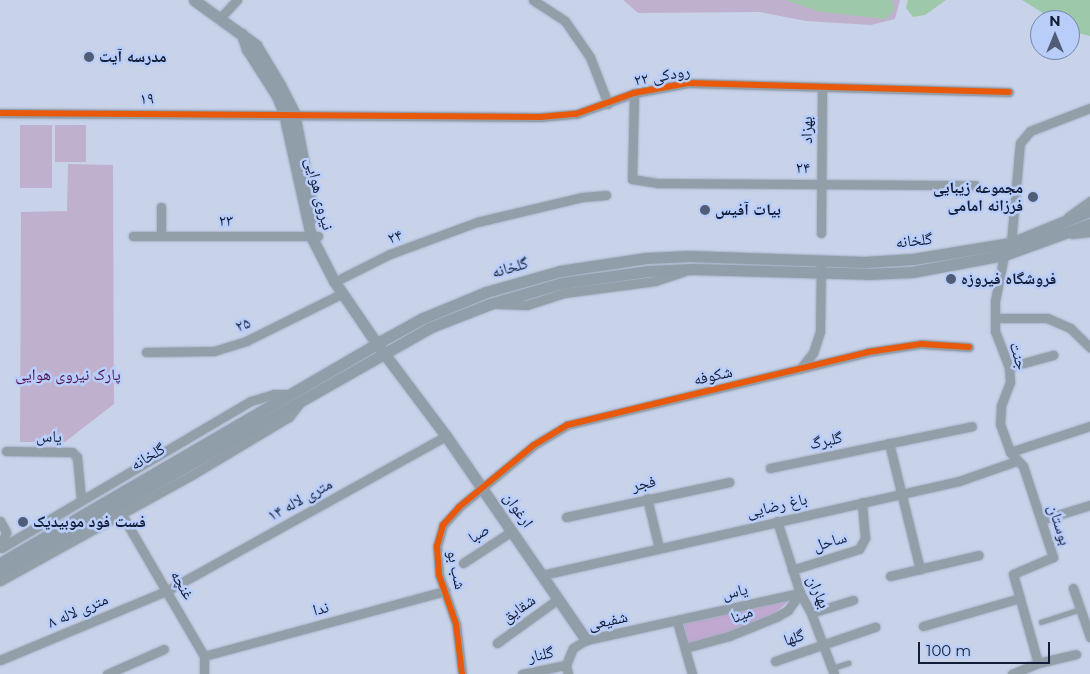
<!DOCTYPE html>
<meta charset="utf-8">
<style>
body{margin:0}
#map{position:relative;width:1090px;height:674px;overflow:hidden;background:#c8d3ea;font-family:Montserrat,"Noto Naskh Arabic",sans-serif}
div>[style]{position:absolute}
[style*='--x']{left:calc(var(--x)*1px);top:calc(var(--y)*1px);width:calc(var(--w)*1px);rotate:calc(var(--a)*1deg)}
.green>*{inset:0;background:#bfb1ce;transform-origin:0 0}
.forest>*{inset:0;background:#c0a8d0}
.water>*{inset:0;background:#9ec8aa}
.roads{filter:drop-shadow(0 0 1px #a6afc4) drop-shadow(0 0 1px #a6afc4)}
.lane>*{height:4.5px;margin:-2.25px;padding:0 2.25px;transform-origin:2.25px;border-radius:2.25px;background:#929fa9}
.street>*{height:9px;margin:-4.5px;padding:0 4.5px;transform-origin:4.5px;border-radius:4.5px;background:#929fa9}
.secondary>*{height:11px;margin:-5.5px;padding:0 5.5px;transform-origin:5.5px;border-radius:5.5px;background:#909eaa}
.cycleway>*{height:6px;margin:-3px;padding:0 3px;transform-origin:3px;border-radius:3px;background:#e8590c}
.dots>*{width:14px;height:14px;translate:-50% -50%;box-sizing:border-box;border:2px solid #b9cdf9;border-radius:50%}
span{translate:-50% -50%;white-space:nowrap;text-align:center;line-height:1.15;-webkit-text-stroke:5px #b9cdf9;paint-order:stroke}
.poi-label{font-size:16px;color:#111c37;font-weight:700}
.left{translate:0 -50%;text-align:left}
.right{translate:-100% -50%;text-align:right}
.street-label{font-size:16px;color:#111c37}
.park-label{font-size:16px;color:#4f0f53}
.north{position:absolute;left:1030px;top:10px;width:50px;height:50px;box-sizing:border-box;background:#b9cdf9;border:1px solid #7686ab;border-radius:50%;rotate:0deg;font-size:14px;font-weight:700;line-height:20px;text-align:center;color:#111c37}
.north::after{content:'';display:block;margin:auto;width:18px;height:22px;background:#515c76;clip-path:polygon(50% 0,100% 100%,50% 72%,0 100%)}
.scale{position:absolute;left:918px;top:642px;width:132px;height:22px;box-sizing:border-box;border:2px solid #111c37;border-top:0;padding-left:6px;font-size:15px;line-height:18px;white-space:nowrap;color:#111c37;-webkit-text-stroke:4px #b9cdf9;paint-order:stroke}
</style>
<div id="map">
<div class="green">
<div style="clip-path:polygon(623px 0,900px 0,895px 19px,871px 25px,806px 21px,760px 12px,638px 13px)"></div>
<div style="left:20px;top:125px;width:32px;height:63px"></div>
<div style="left:55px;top:125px;width:31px;height:37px"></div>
<div style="clip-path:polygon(68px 164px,113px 165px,114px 404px,65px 442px,20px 442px,21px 212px,67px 211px)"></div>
</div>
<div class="forest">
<div style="clip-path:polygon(791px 599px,770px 617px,708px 639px,688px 643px,684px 624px)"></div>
</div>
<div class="water">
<div style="clip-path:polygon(785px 0,890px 0,893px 2px,894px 10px,886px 19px,821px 12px)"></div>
<div style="clip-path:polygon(908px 0,946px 0,925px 15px,913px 17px,906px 8px)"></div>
<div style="clip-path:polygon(1022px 0,1090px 0,1090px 36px,1070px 31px,1070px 20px,1054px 20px)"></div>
</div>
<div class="roads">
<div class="lane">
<div style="--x:1041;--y:622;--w:42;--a:-18"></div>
<div style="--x:832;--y:668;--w:17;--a:-17"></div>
</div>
<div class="street">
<div style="--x:533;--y:0;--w:38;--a:33"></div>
<div style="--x:565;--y:21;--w:44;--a:55.2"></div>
<div style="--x:590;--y:57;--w:50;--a:69"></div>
<div style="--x:220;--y:18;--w:25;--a:-47"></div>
<div style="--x:634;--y:93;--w:86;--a:91.3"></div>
<div style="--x:632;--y:179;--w:25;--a:9"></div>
<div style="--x:657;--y:183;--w:318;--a:0.4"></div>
<div style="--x:0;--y:113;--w:540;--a:0.42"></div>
<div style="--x:540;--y:117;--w:36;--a:-5"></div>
<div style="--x:576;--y:114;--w:62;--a:-19.9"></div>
<div style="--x:634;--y:93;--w:55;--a:-10.5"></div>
<div style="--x:688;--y:83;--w:321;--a:1.6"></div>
<div style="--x:161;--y:207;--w:29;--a:90"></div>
<div style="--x:1068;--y:217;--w:27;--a:-36"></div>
<div style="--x:821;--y:233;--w:146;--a:-89.6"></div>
<div style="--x:1072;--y:234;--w:18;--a:-6"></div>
<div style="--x:133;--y:236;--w:185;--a:0"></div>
<div style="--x:1011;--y:243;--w:100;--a:-84.9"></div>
<div style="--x:1020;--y:143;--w:16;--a:-50"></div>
<div style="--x:1030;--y:131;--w:64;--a:-21"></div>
<div style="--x:1004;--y:255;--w:47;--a:101.1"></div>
<div style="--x:995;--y:301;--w:30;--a:90"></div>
<div style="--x:995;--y:331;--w:39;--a:69"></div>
<div style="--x:1009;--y:367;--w:15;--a:86"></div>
<div style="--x:1010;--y:382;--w:26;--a:111"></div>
<div style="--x:1001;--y:406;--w:18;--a:93"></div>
<div style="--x:1000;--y:424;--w:30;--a:70"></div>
<div style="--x:1010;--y:452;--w:19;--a:47"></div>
<div style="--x:1023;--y:466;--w:96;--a:71.8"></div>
<div style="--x:1053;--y:557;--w:43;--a:157"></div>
<div style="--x:1013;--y:574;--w:92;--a:74.3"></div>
<div style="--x:342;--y:278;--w:54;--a:-26.6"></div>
<div style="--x:390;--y:254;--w:93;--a:-20.2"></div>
<div style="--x:477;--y:222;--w:109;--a:-13.3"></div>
<div style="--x:583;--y:197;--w:23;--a:-5"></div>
<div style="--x:498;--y:304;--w:29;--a:2"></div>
<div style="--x:527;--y:305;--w:39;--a:-18"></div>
<div style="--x:564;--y:293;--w:92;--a:-7.5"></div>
<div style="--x:655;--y:281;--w:29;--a:-18"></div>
<div style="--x:995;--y:318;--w:52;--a:0"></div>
<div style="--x:1047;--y:318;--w:25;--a:23"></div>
<div style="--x:1070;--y:328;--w:28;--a:44"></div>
<div style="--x:146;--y:352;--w:68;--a:-0.8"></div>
<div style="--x:214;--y:351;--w:34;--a:-17"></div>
<div style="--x:246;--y:341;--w:108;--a:-26.3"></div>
<div style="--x:1009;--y:367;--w:46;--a:-15.3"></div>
<div style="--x:800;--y:369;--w:21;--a:-51"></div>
<div style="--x:813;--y:353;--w:23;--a:-72"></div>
<div style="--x:820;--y:331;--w:70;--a:-89.2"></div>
<div style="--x:889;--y:443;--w:130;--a:76.2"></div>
<div style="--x:6;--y:451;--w:66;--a:0.9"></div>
<div style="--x:72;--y:452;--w:7;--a:45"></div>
<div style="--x:77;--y:457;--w:42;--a:84.6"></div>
<div style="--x:1010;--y:452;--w:84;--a:-18"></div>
<div style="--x:770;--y:468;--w:206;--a:-11.7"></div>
<div style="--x:647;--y:498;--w:51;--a:76.5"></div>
<div style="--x:122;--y:515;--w:163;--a:59.8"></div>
<div style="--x:204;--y:656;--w:18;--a:90"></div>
<div style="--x:566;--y:517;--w:167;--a:-12.1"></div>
<div style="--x:1041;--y:520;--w:51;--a:-17"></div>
<div style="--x:0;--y:521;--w:13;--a:61"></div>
<div style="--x:6;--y:532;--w:16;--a:108"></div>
<div style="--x:777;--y:521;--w:76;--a:72.3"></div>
<div style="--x:800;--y:593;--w:23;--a:61"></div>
<div style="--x:811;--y:613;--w:65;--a:69.3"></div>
<div style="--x:1;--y:548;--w:290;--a:-30.5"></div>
<div style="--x:251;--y:401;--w:24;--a:-17"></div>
<div style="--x:274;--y:394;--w:15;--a:0"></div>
<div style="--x:463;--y:563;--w:59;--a:-33.1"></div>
<div style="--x:792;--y:570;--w:70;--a:-17.4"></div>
<div style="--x:859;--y:549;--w:13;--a:-61"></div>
<div style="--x:865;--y:538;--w:36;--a:-95"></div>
<div style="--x:542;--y:575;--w:427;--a:-12.7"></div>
<div style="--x:959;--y:481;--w:60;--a:-19.3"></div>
<div style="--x:890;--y:576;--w:91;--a:-13.3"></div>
<div style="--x:0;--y:581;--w:219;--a:-28.9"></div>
<div style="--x:192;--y:475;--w:113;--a:-30.9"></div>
<div style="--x:289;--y:417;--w:18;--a:-52"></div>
<div style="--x:1073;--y:588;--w:52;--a:70.9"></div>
<div style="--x:811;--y:613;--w:44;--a:-17.2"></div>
<div style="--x:677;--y:621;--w:55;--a:74.2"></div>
<div style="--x:923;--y:626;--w:101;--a:-16.1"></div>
<div style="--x:497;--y:643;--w:75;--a:-35.8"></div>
<div style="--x:685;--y:648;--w:46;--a:-15.3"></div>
<div style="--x:729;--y:636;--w:51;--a:-22"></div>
<div style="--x:776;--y:617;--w:14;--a:-30"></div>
<div style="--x:788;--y:610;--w:21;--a:-55"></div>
<div style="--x:204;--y:656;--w:250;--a:-15.1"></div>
<div style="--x:0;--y:660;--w:182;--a:-22.6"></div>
<div style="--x:168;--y:590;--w:318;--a:-29"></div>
<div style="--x:775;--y:661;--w:106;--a:-18.8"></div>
<div style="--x:107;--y:674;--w:62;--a:-23.7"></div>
<div style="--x:462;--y:674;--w:50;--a:-96.8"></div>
<div style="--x:456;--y:624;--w:52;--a:-109.1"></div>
<div style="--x:439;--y:575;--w:29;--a:-94"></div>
<div style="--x:437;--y:546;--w:22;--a:-74"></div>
<div style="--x:443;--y:525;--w:24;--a:-48"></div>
<div style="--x:459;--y:507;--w:97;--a:-39.6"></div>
<div style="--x:534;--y:445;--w:39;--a:-31"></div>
<div style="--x:567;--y:425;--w:310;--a:-13.6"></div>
<div style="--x:868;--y:352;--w:54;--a:-8.6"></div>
<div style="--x:921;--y:344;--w:48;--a:3.6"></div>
<div style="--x:522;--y:674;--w:45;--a:-11.6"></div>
<div style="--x:568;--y:674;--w:9;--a:-103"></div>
<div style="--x:566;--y:665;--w:18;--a:-68"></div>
<div style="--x:573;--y:648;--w:15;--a:-32"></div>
<div style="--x:586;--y:640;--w:219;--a:-12.4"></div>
<div style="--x:1012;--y:674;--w:28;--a:-23"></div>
<div style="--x:1038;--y:663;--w:39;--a:-13"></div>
</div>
<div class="secondary">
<div style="--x:194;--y:0;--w:77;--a:36"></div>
<div style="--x:256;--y:45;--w:47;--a:59"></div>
<div style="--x:280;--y:85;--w:31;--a:63"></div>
<div style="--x:294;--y:113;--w:106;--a:79.1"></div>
<div style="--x:242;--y:34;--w:16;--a:72"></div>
<div style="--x:247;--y:49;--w:56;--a:57.4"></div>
<div style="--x:277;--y:96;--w:18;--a:68"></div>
<div style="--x:284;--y:113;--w:126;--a:77.6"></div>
<div style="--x:311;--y:236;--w:51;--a:62.9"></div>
<div style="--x:334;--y:281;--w:76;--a:55.7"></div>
<div style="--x:377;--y:344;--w:115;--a:53.1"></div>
<div style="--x:446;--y:436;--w:247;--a:55.5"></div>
<div style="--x:0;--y:563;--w:441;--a:-30.2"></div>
<div style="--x:381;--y:341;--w:48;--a:-28.7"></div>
<div style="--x:423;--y:318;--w:68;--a:-22.4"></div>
<div style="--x:486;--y:292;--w:77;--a:-15.8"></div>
<div style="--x:560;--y:271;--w:87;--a:-8.6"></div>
<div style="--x:646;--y:258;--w:43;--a:-2.7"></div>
<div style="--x:689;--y:256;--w:175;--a:2"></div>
<div style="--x:864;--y:262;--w:49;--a:-3.5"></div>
<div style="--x:913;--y:259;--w:99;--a:-9.3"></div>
<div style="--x:1011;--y:243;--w:85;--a:-22.1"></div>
<div style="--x:0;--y:572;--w:494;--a:-29.6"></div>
<div style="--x:429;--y:328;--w:66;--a:-21.5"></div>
<div style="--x:490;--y:304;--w:75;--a:-16.3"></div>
<div style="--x:562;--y:283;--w:88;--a:-7.9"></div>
<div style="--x:649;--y:271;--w:44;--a:-2.6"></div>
<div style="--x:693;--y:269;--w:174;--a:1.6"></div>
<div style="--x:867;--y:274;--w:45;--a:-2.5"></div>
<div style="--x:912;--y:272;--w:94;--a:-10.5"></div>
<div style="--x:1004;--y:255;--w:91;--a:-19.8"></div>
</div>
</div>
<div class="cycleway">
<div style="--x:0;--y:113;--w:540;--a:0.42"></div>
<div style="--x:540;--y:117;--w:36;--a:-5"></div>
<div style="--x:576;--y:114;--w:62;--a:-19.9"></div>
<div style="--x:634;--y:93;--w:55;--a:-10.5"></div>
<div style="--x:688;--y:83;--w:321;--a:1.6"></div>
<div style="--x:462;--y:674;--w:50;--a:-96.8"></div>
<div style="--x:456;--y:624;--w:52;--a:-109.1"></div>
<div style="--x:439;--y:575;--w:29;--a:-94"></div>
<div style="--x:437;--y:546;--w:22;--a:-74"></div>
<div style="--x:443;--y:525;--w:24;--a:-48"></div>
<div style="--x:459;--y:507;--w:97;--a:-39.6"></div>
<div style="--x:534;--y:445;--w:39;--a:-31"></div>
<div style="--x:567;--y:425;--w:310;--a:-13.6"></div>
<div style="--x:868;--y:352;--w:54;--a:-8.6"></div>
<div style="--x:921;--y:344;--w:48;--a:3.6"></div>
</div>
<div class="dots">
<div style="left:89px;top:57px;background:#515c76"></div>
<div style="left:1033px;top:197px;background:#515c76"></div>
<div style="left:705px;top:210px;background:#515c76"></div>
<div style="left:951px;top:279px;background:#515c76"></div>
<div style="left:23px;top:522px;background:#515c76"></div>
</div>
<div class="poi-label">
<span class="left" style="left:99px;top:57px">مدرسه آیت</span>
<span class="right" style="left:1023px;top:197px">مجموعه زیبایی<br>فرزانه امامی</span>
<span class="left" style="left:715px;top:210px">بیات آفیس</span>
<span class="left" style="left:961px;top:279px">فروشگاه فیروزه</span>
<span class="left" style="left:33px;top:522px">فست فود موبیدیک</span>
</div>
<div class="street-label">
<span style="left:662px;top:76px;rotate:-10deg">رودکی ۲۲</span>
<span style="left:147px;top:99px">۱۹</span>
<span style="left:807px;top:130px;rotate:-90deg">بهزاد</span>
<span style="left:803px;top:168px">۲۴</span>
<span style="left:319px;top:194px;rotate:76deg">نیروی هوایی</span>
<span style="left:226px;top:221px">۲۳</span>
<span style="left:395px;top:237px;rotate:-20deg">۲۴</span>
<span style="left:914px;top:241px;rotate:-6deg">گلخانه</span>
<span style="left:510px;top:268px;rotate:-16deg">گلخانه</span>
<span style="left:243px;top:325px;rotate:-22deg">۲۵</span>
<span style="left:1018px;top:356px;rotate:74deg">جنت</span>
<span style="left:713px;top:376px;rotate:-13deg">شکوفه</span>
<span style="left:49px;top:437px;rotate:1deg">یاس</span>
<span style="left:826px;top:441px;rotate:-12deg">گلبرگ</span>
<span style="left:148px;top:457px;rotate:-30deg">گلخانه</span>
<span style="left:644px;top:484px;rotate:-12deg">فجر</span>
<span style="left:300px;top:500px;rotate:-29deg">۱۴ متری لاله</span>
<span style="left:777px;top:506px;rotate:-13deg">باغ رضایی</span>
<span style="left:518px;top:510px;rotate:55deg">ارغوان</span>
<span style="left:1059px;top:525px;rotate:72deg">بوستان</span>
<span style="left:479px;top:534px;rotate:-33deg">صبا</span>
<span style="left:830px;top:542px;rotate:-17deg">ساحل</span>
<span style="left:456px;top:570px;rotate:78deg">شب بو</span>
<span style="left:182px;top:585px;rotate:60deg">غنچه</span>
<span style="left:735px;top:592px;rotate:-13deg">یاس</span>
<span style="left:818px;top:592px;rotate:66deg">بهاران</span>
<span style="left:321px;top:609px;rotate:-15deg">ندا</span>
<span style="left:519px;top:609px;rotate:-35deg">شقایق</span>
<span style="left:78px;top:611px;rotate:-23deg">۸ متری لاله</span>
<span style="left:742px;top:615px;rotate:-21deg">مینا</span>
<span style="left:608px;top:621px;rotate:-12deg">شفیعی</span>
<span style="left:794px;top:638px;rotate:-18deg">گلها</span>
<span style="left:541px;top:655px;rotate:-12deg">گلنار</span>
</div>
<div class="park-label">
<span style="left:68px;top:375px">پارک نیروی هوایی</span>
</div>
<div class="north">N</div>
<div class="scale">100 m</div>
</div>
